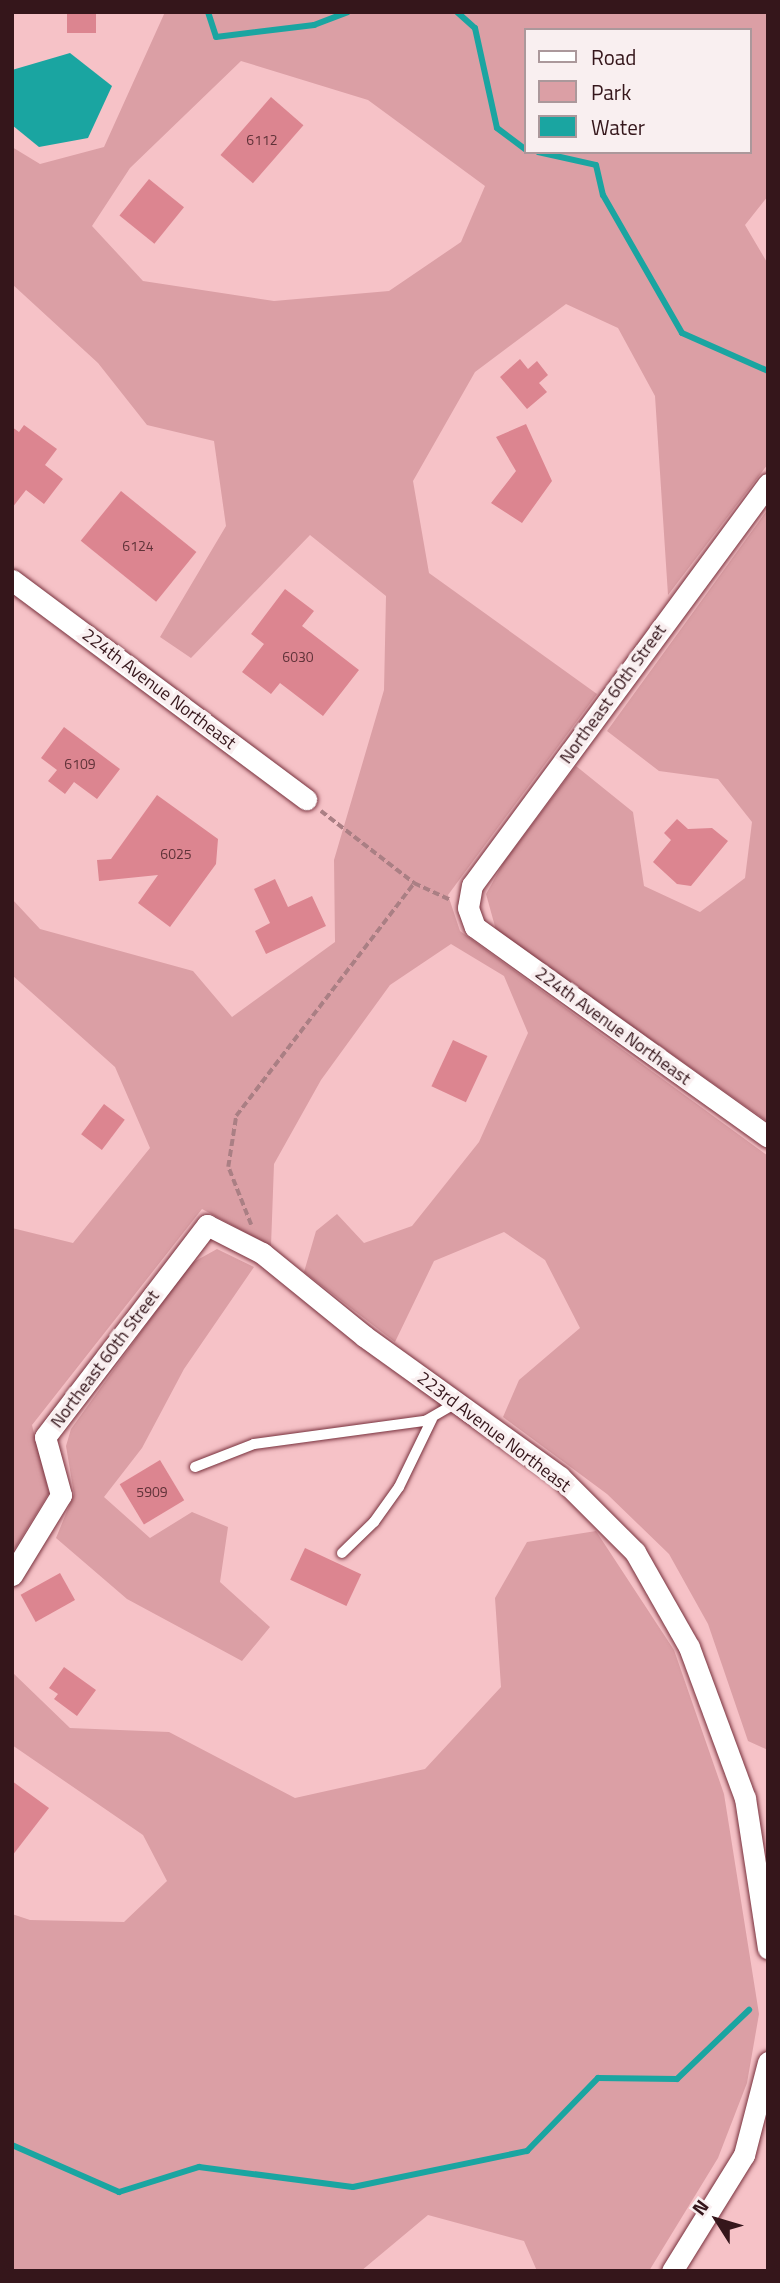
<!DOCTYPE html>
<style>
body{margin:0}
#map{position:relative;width:780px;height:2283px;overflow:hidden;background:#f6c2c7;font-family:"Titillium Web",sans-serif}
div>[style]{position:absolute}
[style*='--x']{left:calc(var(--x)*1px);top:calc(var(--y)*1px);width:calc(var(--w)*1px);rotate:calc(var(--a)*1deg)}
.green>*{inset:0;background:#db9fa5}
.water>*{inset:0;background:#1aa5a1}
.stream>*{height:6px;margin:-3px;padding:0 3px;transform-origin:3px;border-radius:3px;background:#1aa5a1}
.building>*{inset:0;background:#dc8590;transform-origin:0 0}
.path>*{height:3.5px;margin-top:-1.75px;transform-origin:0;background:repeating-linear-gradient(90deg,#aa7f84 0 7px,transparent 0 10.5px)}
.roads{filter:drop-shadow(0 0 2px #77303c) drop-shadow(0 0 2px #77303c)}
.lane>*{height:10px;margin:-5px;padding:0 5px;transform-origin:5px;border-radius:5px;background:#fff}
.street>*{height:21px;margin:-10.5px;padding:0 10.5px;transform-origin:10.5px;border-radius:10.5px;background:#fff}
span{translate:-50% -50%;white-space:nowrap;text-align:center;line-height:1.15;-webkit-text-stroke:7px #f9eff0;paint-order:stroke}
.number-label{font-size:14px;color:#5f3238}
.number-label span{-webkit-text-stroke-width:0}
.street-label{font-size:18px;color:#35161b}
.frame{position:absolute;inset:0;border:14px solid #35161b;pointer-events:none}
.legend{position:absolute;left:524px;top:28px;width:228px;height:126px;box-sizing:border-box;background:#f9eff0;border:2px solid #ab989b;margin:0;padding:9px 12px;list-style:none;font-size:21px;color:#35161b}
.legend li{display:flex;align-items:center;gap:14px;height:35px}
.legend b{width:35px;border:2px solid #ab989b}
.north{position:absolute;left:682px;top:2185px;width:70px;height:70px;-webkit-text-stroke:5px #f9eff0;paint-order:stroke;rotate:307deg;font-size:19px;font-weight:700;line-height:28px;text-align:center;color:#35161b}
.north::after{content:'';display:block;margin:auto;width:24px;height:32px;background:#35161b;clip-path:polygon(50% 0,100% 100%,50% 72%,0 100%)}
</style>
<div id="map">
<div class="green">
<div style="clip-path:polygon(evenodd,165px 12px,768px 12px,768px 196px,745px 225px,768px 264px,768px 464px,668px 595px,655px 396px,618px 328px,566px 304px,475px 372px,413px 481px,429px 573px,597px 694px,448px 895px,460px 931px,768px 1156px,768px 1750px,748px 1741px,708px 1624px,669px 1554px,607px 1494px,503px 1417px,519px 1380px,580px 1328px,545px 1260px,504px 1232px,434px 1261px,395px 1342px,304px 1272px,316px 1231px,337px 1214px,364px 1243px,412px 1226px,479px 1142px,528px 1033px,504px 976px,451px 944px,390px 985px,321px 1080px,274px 1164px,271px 1246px,202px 1209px,32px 1425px,49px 1493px,12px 1553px,12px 1228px,73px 1243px,150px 1148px,115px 1067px,12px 975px,12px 899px,40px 929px,193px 971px,232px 1017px,335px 942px,334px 860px,384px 690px,386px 596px,310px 535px,191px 658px,160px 637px,226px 526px,214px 441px,147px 425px,98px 363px,12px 284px,12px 147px,40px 164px,104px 147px,165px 12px,526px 30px,750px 30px,750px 152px,526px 152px,526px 30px,165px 12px,241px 61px,368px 100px,485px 186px,461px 242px,389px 291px,274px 301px,143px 281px,92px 226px,130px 168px,241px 61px)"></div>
<div style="clip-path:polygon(768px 509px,768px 1122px,496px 930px,486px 894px,504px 862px,576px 766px,633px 812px,644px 886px,700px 912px,745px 878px,752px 822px,718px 779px,659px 771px,607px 731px)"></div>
<div style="clip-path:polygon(217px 1249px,254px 1267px,184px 1369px,142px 1448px,104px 1497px,150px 1538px,192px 1512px,228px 1527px,220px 1582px,270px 1627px,242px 1661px,127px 1599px,56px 1538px,74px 1494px,66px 1446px,71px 1429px,190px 1264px)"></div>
<div style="clip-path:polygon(596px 1531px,674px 1650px,724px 1794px,759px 2014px,747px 2083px,718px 2158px,649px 2271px,537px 2271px,524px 2241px,428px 2215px,361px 2271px,12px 2271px,12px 1914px,30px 1920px,124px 1922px,167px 1881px,143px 1835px,12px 1745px,12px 1672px,70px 1728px,169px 1732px,295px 1798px,425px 1769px,501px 1687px,495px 1598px,527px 1542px)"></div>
</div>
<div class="water">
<div style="clip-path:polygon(70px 53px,112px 86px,88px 138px,39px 147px,12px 125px,12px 70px)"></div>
</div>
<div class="stream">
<div style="--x:208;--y:12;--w:26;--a:72"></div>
<div style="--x:216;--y:37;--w:99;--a:-7"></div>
<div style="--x:314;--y:25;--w:36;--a:-21"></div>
<div style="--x:457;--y:12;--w:24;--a:42"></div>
<div style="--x:475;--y:28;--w:102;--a:77.6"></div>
<div style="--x:497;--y:128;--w:36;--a:37"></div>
<div style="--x:538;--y:152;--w:59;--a:12.6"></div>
<div style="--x:596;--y:165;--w:31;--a:77"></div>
<div style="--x:603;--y:195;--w:159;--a:60.2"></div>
<div style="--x:682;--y:333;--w:94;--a:23.8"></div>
<div style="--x:12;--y:2145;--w:117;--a:23.7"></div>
<div style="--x:119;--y:2192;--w:84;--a:-17.4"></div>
<div style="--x:199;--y:2167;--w:155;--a:7.4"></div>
<div style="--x:353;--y:2187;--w:178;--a:-11.7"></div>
<div style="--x:527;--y:2151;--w:102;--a:-45.8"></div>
<div style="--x:598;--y:2078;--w:79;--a:0.7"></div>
<div style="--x:677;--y:2079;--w:100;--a:-43.8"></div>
</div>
<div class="building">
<div style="left:67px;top:12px;width:29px;height:21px"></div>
<div style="left:271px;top:97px;width:43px;height:77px;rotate:41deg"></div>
<div style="left:149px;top:179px;width:45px;height:47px;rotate:39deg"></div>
<div style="clip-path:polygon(520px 359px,528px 369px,537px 361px,548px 375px,539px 383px,547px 392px,527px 409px,500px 377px)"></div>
<div style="clip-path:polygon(526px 424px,552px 481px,522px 523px,491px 503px,516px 471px,496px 437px)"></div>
<div style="clip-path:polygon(24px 425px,57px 449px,45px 465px,63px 479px,44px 504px,26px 490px,12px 508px,12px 427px,19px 432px)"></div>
<div style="left:121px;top:491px;width:97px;height:64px;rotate:39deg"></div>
<div style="clip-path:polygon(285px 589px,314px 611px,302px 626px,359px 670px,323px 716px,280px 683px,271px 694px,242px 672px,264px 644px,251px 634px)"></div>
<div style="clip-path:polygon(64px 727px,120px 769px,97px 799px,74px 782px,65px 794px,48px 781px,57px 770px,41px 758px)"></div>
<div style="clip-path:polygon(157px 795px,218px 839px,216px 864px,170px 927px,138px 903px,158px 875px,99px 881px,97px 860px,111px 859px)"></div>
<div style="clip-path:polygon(677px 819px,688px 829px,712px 828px,728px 841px,691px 886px,677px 884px,653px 862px,671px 840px,664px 833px)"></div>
<div style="clip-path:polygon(275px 879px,288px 907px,312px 896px,326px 926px,266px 954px,255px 931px,270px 923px,254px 889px)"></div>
<div style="left:453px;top:1040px;width:38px;height:51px;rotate:25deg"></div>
<div style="left:104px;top:1104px;width:26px;height:38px;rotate:37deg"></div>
<div style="left:160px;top:1460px;width:47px;height:47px;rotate:59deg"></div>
<div style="left:305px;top:1548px;width:62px;height:35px;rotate:25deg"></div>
<div style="left:60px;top:1573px;width:31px;height:45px;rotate:61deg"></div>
<div style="clip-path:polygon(64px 1667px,96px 1690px,77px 1716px,54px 1699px,58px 1694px,49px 1688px)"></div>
<div style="clip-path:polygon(12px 1781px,49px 1808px,12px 1856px)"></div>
</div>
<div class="path">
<div style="--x:321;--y:811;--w:118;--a:37.7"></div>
<div style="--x:414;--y:883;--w:40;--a:25"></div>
<div style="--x:251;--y:1225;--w:62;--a:-111.6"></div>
<div style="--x:228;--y:1167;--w:52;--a:-81.1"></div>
<div style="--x:236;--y:1116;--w:293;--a:-52.6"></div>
</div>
<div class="roads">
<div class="lane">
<div style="--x:195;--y:1467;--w:63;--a:-21.3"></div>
<div style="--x:254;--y:1444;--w:173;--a:-7.7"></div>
<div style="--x:425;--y:1421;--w:36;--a:-30"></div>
<div style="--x:342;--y:1553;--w:45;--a:-44.1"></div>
<div style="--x:374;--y:1522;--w:43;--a:-54.5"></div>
<div style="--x:399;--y:1487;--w:76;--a:-64.1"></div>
</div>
<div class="street">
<div style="--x:768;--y:484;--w:498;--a:126.4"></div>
<div style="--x:472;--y:885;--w:23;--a:100"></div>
<div style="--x:468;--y:908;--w:20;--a:70"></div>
<div style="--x:475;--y:927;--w:360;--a:35.6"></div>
<div style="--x:12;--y:580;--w:367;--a:36.7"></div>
<div style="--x:12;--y:1575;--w:94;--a:-58.5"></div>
<div style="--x:61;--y:1495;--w:60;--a:-105.4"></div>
<div style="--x:45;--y:1437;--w:267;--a:-52.6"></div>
<div style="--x:207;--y:1225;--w:62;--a:27"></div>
<div style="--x:262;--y:1253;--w:132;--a:39.1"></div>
<div style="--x:364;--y:1336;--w:241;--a:35.7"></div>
<div style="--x:560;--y:1477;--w:106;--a:45"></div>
<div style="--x:635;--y:1552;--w:109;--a:60.4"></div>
<div style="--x:689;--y:1647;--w:161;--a:69.7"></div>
<div style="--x:745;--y:1798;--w:152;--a:81.3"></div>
<div style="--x:672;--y:2271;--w:137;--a:-58.2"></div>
<div style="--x:744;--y:2155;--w:96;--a:-75.5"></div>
</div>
</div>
<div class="number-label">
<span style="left:262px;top:140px">6112</span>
<span style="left:138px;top:546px">6124</span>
<span style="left:298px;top:657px">6030</span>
<span style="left:80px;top:764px">6109</span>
<span style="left:176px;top:854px">6025</span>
<span style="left:152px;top:1492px">5909</span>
</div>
<div class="street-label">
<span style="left:159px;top:689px;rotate:37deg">224th Avenue Northeast</span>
<span style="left:613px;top:694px;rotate:-54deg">Northeast 60th Street</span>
<span style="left:613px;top:1026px;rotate:36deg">224th Avenue Northeast</span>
<span style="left:105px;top:1359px;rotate:-53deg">Northeast 60th Street</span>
<span style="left:494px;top:1432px;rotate:37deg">223rd Avenue Northeast</span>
</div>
<div class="frame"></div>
<ul class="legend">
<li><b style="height:9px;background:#fff"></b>Road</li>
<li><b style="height:19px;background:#db9fa5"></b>Park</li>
<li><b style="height:19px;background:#1aa5a1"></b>Water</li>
</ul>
<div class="north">N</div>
</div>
